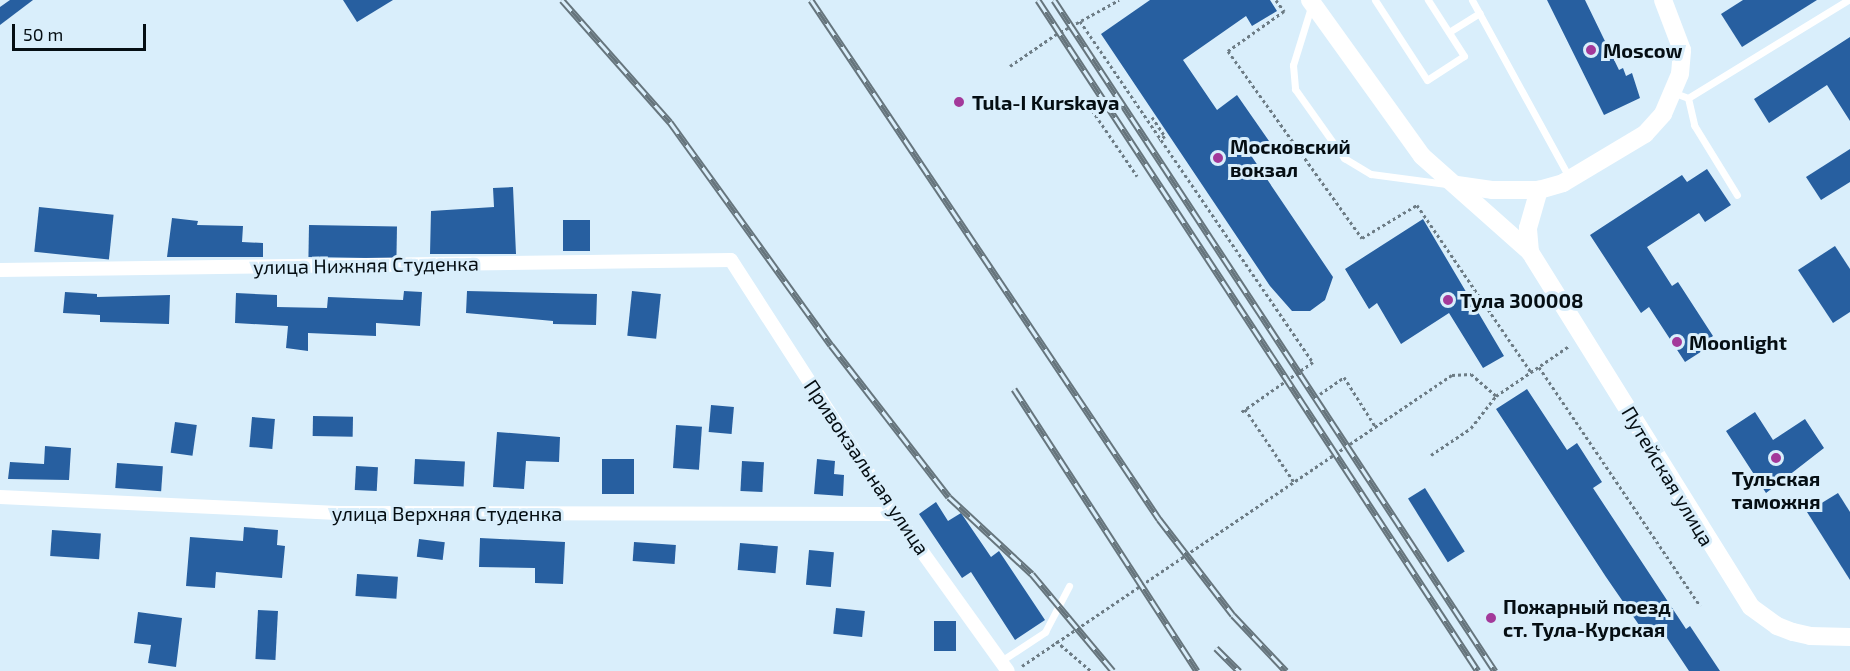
<!DOCTYPE html>
<meta charset="utf-8">
<style>
body{margin:0}
#map{position:relative;width:1850px;height:671px;overflow:hidden;background:#d9eefb;font-family:"Exo 2",sans-serif}
div>[style]{position:absolute}
[style*='--x']{left:calc(var(--x)*1px);top:calc(var(--y)*1px);width:calc(var(--w)*1px);rotate:calc(var(--a)*1deg)}
.building>*{inset:0;background:#275fa0;transform-origin:0 0}
.path>*{height:3px;margin-top:-1.5px;transform-origin:0;background:repeating-linear-gradient(90deg,#6d7c85 0 3px,transparent 0 6px)}
.service>*{height:7px;margin:-3.5px;padding:0 3.5px;transform-origin:3.5px;border-radius:3.5px;background:#fff}
.minor>*{height:14px;margin:-7px;padding:0 7px;transform-origin:7px;border-radius:7px;background:#fff}
.tertiary>*{height:18px;margin:-9px;padding:0 9px;transform-origin:9px;border-radius:9px;background:#fff}
.rail>*{height:7px;margin-top:-3.5px;transform-origin:0;background:repeating-linear-gradient(90deg,#d9eefb 0 14px,#66757d 0 28px);box-sizing:border-box;border-block:2px solid #66757d}
.dots>*{width:16px;height:16px;translate:-50% -50%;box-sizing:border-box;border:3px solid #d9eefb;border-radius:50%}
span{translate:-50% -50%;white-space:nowrap;text-align:center;line-height:1.15;-webkit-text-stroke:6px #d9eefb;paint-order:stroke}
.poi-label{font-size:20px;color:#050e13;font-weight:700}
.left{translate:0 -50%;text-align:left}
.street-label{font-size:20px;color:#050e13}
.scale{position:absolute;left:12px;top:24px;width:134px;height:27px;box-sizing:border-box;border:3px solid #050e13;border-top:0;padding-left:8px;font-size:18px;line-height:21px;white-space:nowrap;color:#050e13;-webkit-text-stroke:4px #d9eefb;paint-order:stroke}
</style>
<div id="map">
<div class="building">
<div style="clip-path:polygon(10px 0,33px 0,0 25px,0 7px)"></div>
<div style="clip-path:polygon(343px 0,393px 0,357px 22px)"></div>
<div style="clip-path:polygon(1150px 0,1270px 0,1277px 11px,1252px 26px,1246px 16px,1183px 60px,1217px 110px,1237px 95px,1269px 141px,1250px 154px,1333px 277px,1325px 300px,1310px 311px,1292px 311px,1270px 286px,1101px 34px)"></div>
<div style="clip-path:polygon(1547px 0,1585px 0,1619px 70px,1623px 68px,1626px 76px,1632px 73px,1640px 98px,1604px 115px)"></div>
<div style="clip-path:polygon(1743px 0,1817px 0,1742px 47px,1721px 14px)"></div>
<div style="clip-path:polygon(1850px 37px,1850px 121px,1827px 85px,1769px 123px,1754px 99px)"></div>
<div style="clip-path:polygon(1850px 149px,1850px 182px,1821px 200px,1806px 177px)"></div>
<div style="clip-path:polygon(1707px 169px,1731px 205px,1705px 222px,1699px 213px,1647px 247px,1672px 286px,1678px 282px,1713px 336px,1706px 341px,1710px 346px,1685px 362px,1649px 307px,1641px 313px,1590px 235px,1682px 175px,1687px 182px)"></div>
<div style="clip-path:polygon(513px 187px,516px 254px,430px 254px,431px 211px,494px 207px,493px 188px)"></div>
<div style="left:39px;top:207px;width:75px;height:45px;rotate:6deg"></div>
<div style="clip-path:polygon(172px 218px,198px 221px,197px 225px,243px 226px,242px 242px,263px 243px,263px 257px,167px 257px)"></div>
<div style="clip-path:polygon(1423px 219px,1504px 356px,1483px 368px,1449px 313px,1401px 344px,1377px 303px,1369px 309px,1345px 269px)"></div>
<div style="left:563px;top:220px;width:27px;height:31px"></div>
<div style="left:309px;top:225px;width:88px;height:32px;rotate:1deg"></div>
<div style="clip-path:polygon(1835px 246px,1850px 269px,1850px 312px,1833px 323px,1798px 270px)"></div>
<div style="clip-path:polygon(404px 291px,422px 292px,420px 326px,376px 323px,376px 336px,308px 333px,308px 351px,286px 348px,288px 326px,235px 323px,236px 293px,277px 295px,277px 307px,327px 308px,328px 297px,403px 300px)"></div>
<div style="clip-path:polygon(467px 291px,597px 294px,596px 325px,553px 324px,553px 321px,466px 313px)"></div>
<div style="left:632px;top:291px;width:29px;height:45px;rotate:6deg"></div>
<div style="clip-path:polygon(65px 292px,97px 294px,97px 297px,170px 295px,169px 324px,100px 322px,100px 315px,63px 313px)"></div>
<div style="clip-path:polygon(1527px 389px,1567px 450px,1577px 443px,1602px 482px,1593px 488px,1686px 629px,1690px 626px,1720px 671px,1689px 671px,1661px 629px,1648px 638px,1606px 577px,1496px 409px)"></div>
<div style="left:711px;top:405px;width:23px;height:27px;rotate:5deg"></div>
<div style="clip-path:polygon(1755px 412px,1773px 440px,1805px 419px,1824px 448px,1766px 493px,1726px 431px)"></div>
<div style="left:313px;top:416px;width:40px;height:20px;rotate:1deg"></div>
<div style="left:252px;top:417px;width:23px;height:30px;rotate:5deg"></div>
<div style="left:175px;top:422px;width:22px;height:31px;rotate:8deg"></div>
<div style="left:676px;top:425px;width:26px;height:43px;rotate:4deg"></div>
<div style="clip-path:polygon(497px 432px,560px 437px,559px 462px,526px 461px,524px 489px,493px 487px)"></div>
<div style="clip-path:polygon(45px 446px,71px 448px,69px 480px,8px 479px,10px 462px,44px 464px)"></div>
<div style="left:415px;top:459px;width:50px;height:25px;rotate:3deg"></div>
<div style="left:602px;top:459px;width:32px;height:35px"></div>
<div style="clip-path:polygon(817px 459px,835px 461px,834px 474px,844px 475px,843px 496px,814px 494px)"></div>
<div style="left:742px;top:461px;width:22px;height:30px;rotate:3deg"></div>
<div style="left:117px;top:463px;width:46px;height:25px;rotate:4deg"></div>
<div style="left:356px;top:466px;width:22px;height:24px;rotate:3deg"></div>
<div style="left:1425px;top:488px;width:75px;height:20px;rotate:58deg"></div>
<div style="clip-path:polygon(1838px 493px,1850px 512px,1850px 580px,1807px 512px)"></div>
<div style="clip-path:polygon(936px 502px,948px 521px,961px 513px,991px 557px,999px 551px,1045px 620px,1015px 640px,971px 572px,962px 578px,919px 514px)"></div>
<div style="clip-path:polygon(244px 527px,278px 530px,277px 545px,285px 546px,282px 578px,216px 572px,215px 588px,186px 586px,190px 537px,243px 541px)"></div>
<div style="left:52px;top:530px;width:49px;height:26px;rotate:4deg"></div>
<div style="clip-path:polygon(480px 538px,565px 542px,563px 584px,535px 583px,535px 568px,479px 567px)"></div>
<div style="left:419px;top:539px;width:26px;height:18px;rotate:7deg"></div>
<div style="left:634px;top:542px;width:42px;height:19px;rotate:4deg"></div>
<div style="left:740px;top:543px;width:38px;height:27px;rotate:5deg"></div>
<div style="left:809px;top:550px;width:25px;height:35px;rotate:5deg"></div>
<div style="left:357px;top:574px;width:41px;height:22px;rotate:4deg"></div>
<div style="left:836px;top:608px;width:29px;height:26px;rotate:6deg"></div>
<div style="left:258px;top:610px;width:20px;height:49px;rotate:3deg"></div>
<div style="clip-path:polygon(138px 612px,182px 618px,176px 667px,148px 663px,151px 645px,134px 643px)"></div>
<div style="left:956px;top:621px;width:30px;height:22px;rotate:90deg"></div>
</div>
<div class="path">
<div style="--x:1276;--y:0;--w:14;--a:54"></div>
<div style="--x:1284;--y:11;--w:69;--a:144.5"></div>
<div style="--x:1228;--y:51;--w:230;--a:54.4"></div>
<div style="--x:1362;--y:238;--w:64;--a:-31"></div>
<div style="--x:1417;--y:205;--w:202;--a:55.7"></div>
<div style="--x:1080;--y:21;--w:413;--a:55.7"></div>
<div style="--x:1313;--y:362;--w:89;--a:145.1"></div>
<div style="--x:1010;--y:66;--w:55;--a:-34.6"></div>
<div style="--x:1055;--y:35;--w:73;--a:-28.7"></div>
<div style="--x:1092;--y:110;--w:80;--a:55.7"></div>
<div style="--x:1152;--y:117;--w:23;--a:56"></div>
<div style="--x:1165;--y:136;--w:7;--a:146"></div>
<div style="--x:1539;--y:367;--w:288;--a:56"></div>
<div style="--x:1320;--y:394;--w:29;--a:-35"></div>
<div style="--x:1344;--y:377;--w:58;--a:57.7"></div>
<div style="--x:1245;--y:409;--w:88;--a:56.1"></div>
<div style="--x:1431;--y:455;--w:48;--a:-34"></div>
<div style="--x:1471;--y:428;--w:41;--a:-52"></div>
<div style="--x:1496;--y:396;--w:88;--a:-34.4"></div>
<div style="--x:1056;--y:641;--w:46;--a:40.6"></div>
<div style="--x:1022;--y:666;--w:519;--a:-34.09"></div>
<div style="--x:1452;--y:375;--w:19;--a:-3"></div>
<div style="--x:1471;--y:374;--w:33;--a:41"></div>
</div>
<div class="service">
<div style="--x:1375;--y:0;--w:95;--a:57"></div>
<div style="--x:1427;--y:80;--w:44;--a:-33"></div>
<div style="--x:1464;--y:56;--w:67;--a:-122.7"></div>
<div style="--x:1472;--y:0;--w:204;--a:61.3"></div>
<div style="--x:1311;--y:7;--w:61;--a:107.2"></div>
<div style="--x:1293;--y:65;--w:24;--a:85"></div>
<div style="--x:1295;--y:89;--w:85;--a:54.6"></div>
<div style="--x:1344;--y:158;--w:31;--a:31"></div>
<div style="--x:1371;--y:174;--w:76;--a:7.6"></div>
<div style="--x:1449;--y:32;--w:36;--a:-32"></div>
<div style="--x:1675;--y:93;--w:14;--a:21"></div>
<div style="--x:1688;--y:98;--w:188;--a:-31.5"></div>
<div style="--x:1688;--y:98;--w:28;--a:77"></div>
<div style="--x:1694;--y:125;--w:82;--a:58.4"></div>
<div style="--x:1001;--y:661;--w:53;--a:-33.4"></div>
<div style="--x:1045;--y:632;--w:52;--a:-62.4"></div>
</div>
<div class="minor">
<div style="--x:0;--y:270;--w:731;--a:-0.78"></div>
<div style="--x:731;--y:260;--w:302;--a:57.2"></div>
<div style="--x:895;--y:514;--w:193;--a:54.3"></div>
<div style="--x:0;--y:497;--w:338;--a:2.7"></div>
<div style="--x:338;--y:513;--w:557;--a:0.1"></div>
</div>
<div class="tertiary">
<div style="--x:1310;--y:0;--w:192;--a:54.3"></div>
<div style="--x:1422;--y:156;--w:144;--a:41.6"></div>
<div style="--x:1530;--y:252;--w:418;--a:58.1"></div>
<div style="--x:1751;--y:607;--w:32;--a:36"></div>
<div style="--x:1777;--y:626;--w:17;--a:21"></div>
<div style="--x:1793;--y:632;--w:17;--a:13"></div>
<div style="--x:1810;--y:636;--w:40;--a:1.4"></div>
<div style="--x:1457;--y:185;--w:35;--a:8"></div>
<div style="--x:1492;--y:190;--w:47;--a:0"></div>
<div style="--x:1539;--y:190;--w:25;--a:-16"></div>
<div style="--x:1563;--y:183;--w:96;--a:-30.9"></div>
<div style="--x:1645;--y:134;--w:27;--a:-48"></div>
<div style="--x:1663;--y:114;--w:43;--a:-67"></div>
<div style="--x:1680;--y:74;--w:24;--a:-85"></div>
<div style="--x:1682;--y:50;--w:53;--a:-110.8"></div>
<div style="--x:1530;--y:252;--w:24;--a:-95"></div>
<div style="--x:1528;--y:228;--w:40;--a:-74"></div>
</div>
<div class="rail">
<div style="--x:562;--y:0;--w:163;--a:48.5"></div>
<div style="--x:670;--y:122;--w:275;--a:54.2"></div>
<div style="--x:831;--y:345;--w:192;--a:52.2"></div>
<div style="--x:949;--y:497;--w:113;--a:42.9"></div>
<div style="--x:1032;--y:574;--w:126;--a:50.1"></div>
<div style="--x:811;--y:0;--w:625;--a:56.16"></div>
<div style="--x:1159;--y:519;--w:121;--a:52.4"></div>
<div style="--x:1233;--y:615;--w:77;--a:46.6"></div>
<div style="--x:1038;--y:0;--w:802;--a:56.75"></div>
<div style="--x:1054;--y:0;--w:803;--a:56.69"></div>
<div style="--x:1014;--y:389;--w:336;--a:57"></div>
<div style="--x:1216;--y:648;--w:33;--a:45"></div>
</div>
<div class="dots">
<div style="left:1591px;top:50px;background:#a3399a"></div>
<div style="left:959px;top:102px;background:#a3399a"></div>
<div style="left:1218px;top:158px;background:#a3399a"></div>
<div style="left:1448px;top:300px;background:#a3399a"></div>
<div style="left:1677px;top:342px;background:#a3399a"></div>
<div style="left:1776px;top:458px;background:#a3399a"></div>
<div style="left:1491px;top:618px;background:#a3399a"></div>
</div>
<div class="poi-label">
<span class="left" style="left:1603px;top:50px">Moscow</span>
<span class="left" style="left:972px;top:102px">Tula-I Kurskaya</span>
<span class="left" style="left:1230px;top:158px">Московский<br>вокзал</span>
<span class="left" style="left:1460px;top:300px">Тула 300008</span>
<span class="left" style="left:1689px;top:342px">Moonlight</span>
<span style="left:1776px;top:490px">Тульская<br>таможня</span>
<span class="left" style="left:1503px;top:618px">Пожарный поезд<br>ст. Тула-Курская</span>
</div>
<div class="street-label">
<span style="left:366px;top:265px;rotate:-1deg">улица Нижняя Cтуденкa</span>
<span style="left:867px;top:467px;rotate:56deg">Привокзальная улица</span>
<span style="left:1668px;top:476px;rotate:59deg">Путейская улица</span>
<span style="left:447px;top:513px">улица Верхняя Cтуденка</span>
</div>
<div class="scale">50 m</div>
</div>
